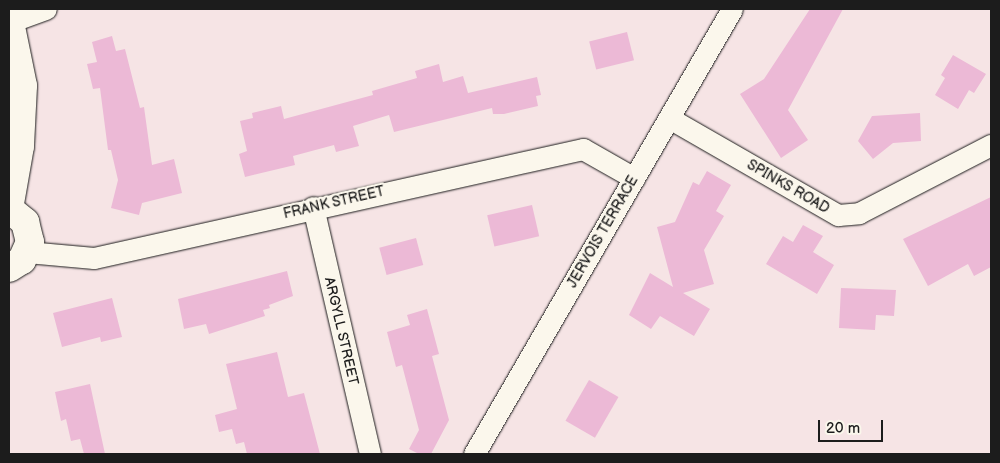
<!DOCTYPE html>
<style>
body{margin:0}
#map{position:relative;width:1000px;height:463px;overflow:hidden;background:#f6e4e5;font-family:"Balsamiq Sans",sans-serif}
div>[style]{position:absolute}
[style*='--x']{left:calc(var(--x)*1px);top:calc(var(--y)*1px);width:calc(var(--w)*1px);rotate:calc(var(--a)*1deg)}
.building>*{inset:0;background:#ecb9d6;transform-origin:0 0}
.roads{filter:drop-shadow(0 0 1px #1c1c1c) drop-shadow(0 0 1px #1c1c1c)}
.street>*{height:21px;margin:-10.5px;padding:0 10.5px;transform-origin:10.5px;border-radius:10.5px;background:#fbf7ec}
.secondary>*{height:28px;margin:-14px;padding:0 14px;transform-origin:14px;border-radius:14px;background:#fbf7ec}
span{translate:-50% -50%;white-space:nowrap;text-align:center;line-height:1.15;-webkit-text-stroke:4.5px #fbf7ec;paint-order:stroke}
.street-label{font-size:14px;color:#1c1c1c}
.frame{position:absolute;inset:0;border:10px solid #1c1c1c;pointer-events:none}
.scale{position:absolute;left:818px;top:420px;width:65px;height:22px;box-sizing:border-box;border:2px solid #1c1c1c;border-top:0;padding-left:6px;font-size:15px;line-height:18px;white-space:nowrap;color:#1c1c1c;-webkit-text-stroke:4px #fbf7ec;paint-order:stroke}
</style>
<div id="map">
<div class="building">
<div style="clip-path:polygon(810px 9px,843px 9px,788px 110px,808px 140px,781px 158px,740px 94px,764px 79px)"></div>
<div style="left:627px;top:32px;width:29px;height:39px;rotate:76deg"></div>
<div style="clip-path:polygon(112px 36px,116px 51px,125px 49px,140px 108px,144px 107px,152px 165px,174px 159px,182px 193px,142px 203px,139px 215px,111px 208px,118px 180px,111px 150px,108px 150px,100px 88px,93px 89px,87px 64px,97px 62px,92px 42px)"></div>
<div style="clip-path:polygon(953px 55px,986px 74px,974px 93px,969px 90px,958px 109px,935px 95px,945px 78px,941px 75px)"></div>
<div style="clip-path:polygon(439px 64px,443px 82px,463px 76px,468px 93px,537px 77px,541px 95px,536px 96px,538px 106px,504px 114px,493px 114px,492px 108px,394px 132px,389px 115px,353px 126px,359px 146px,336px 152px,334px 145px,293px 156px,295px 165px,245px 177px,239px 154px,247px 151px,240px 121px,253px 118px,252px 113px,281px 106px,284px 119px,373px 95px,372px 91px,417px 78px,415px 71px)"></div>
<div style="clip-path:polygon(920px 113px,921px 141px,893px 143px,873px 159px,858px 141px,872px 116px)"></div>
<div style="clip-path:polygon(707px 171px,731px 185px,716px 211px,724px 216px,704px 250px,714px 284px,683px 293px,710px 309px,694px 336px,660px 316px,651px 329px,629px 315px,650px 273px,673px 287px,657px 227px,675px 222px,693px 182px,699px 185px)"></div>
<div style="clip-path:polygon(991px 197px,991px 267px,974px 276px,968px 264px,928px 286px,903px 239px)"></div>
<div style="left:532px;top:205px;width:32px;height:46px;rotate:77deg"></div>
<div style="clip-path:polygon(803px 225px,823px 236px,813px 252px,834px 265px,817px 294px,766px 264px,783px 236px,793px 242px)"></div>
<div style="left:416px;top:238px;width:28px;height:38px;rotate:75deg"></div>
<div style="clip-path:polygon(287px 271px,293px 296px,269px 305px,270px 308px,263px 310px,265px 316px,209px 334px,206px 324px,184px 329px,178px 299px)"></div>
<div style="clip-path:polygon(841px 288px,896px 290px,894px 316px,876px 315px,875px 330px,839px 328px)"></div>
<div style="clip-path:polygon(112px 298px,122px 337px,101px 342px,100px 337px,62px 347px,53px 313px)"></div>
<div style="clip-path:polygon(427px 309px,439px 354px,432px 356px,449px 420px,431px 454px,419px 454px,409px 449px,419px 430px,402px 365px,396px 367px,387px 332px,410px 325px,407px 315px)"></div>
<div style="clip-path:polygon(277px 352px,288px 397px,304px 393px,320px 454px,247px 454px,244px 442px,236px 444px,232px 429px,219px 432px,215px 415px,237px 409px,226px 364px)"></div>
<div style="left:589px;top:380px;width:34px;height:47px;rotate:30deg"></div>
<div style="clip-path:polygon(90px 384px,105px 454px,84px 454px,80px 439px,71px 441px,66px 419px,61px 421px,55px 392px)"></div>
</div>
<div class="roads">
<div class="street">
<div style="--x:10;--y:22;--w:38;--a:-20"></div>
<div style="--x:669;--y:118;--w:195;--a:29.9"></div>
<div style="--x:838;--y:215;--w:21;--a:-5"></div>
<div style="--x:859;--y:213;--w:148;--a:-27.3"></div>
<div style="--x:313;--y:207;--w:253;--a:77"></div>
<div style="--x:27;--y:252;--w:67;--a:5.1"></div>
<div style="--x:94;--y:258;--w:501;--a:-12.57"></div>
<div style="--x:583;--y:149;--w:59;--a:29.6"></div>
<div style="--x:474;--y:454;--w:514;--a:-59.9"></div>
</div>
<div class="secondary">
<div style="--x:9;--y:17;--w:70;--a:78.5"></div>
<div style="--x:23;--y:86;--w:60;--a:92.9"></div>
<div style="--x:20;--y:146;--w:64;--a:99.9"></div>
<div style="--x:9;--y:209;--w:21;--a:39"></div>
<div style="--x:25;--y:222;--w:21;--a:76"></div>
<div style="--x:30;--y:242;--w:20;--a:114"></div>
<div style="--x:22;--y:260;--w:15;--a:148"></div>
</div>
</div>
<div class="street-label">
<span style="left:788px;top:187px;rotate:30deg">SPINKS ROAD</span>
<span style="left:334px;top:203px;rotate:-13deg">FRANK STREET</span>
<span style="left:603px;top:232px;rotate:-60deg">JERVOIS TERRACE</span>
<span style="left:341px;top:331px;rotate:77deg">ARGYLL STREET</span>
</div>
<div class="frame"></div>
<div class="scale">20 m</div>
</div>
